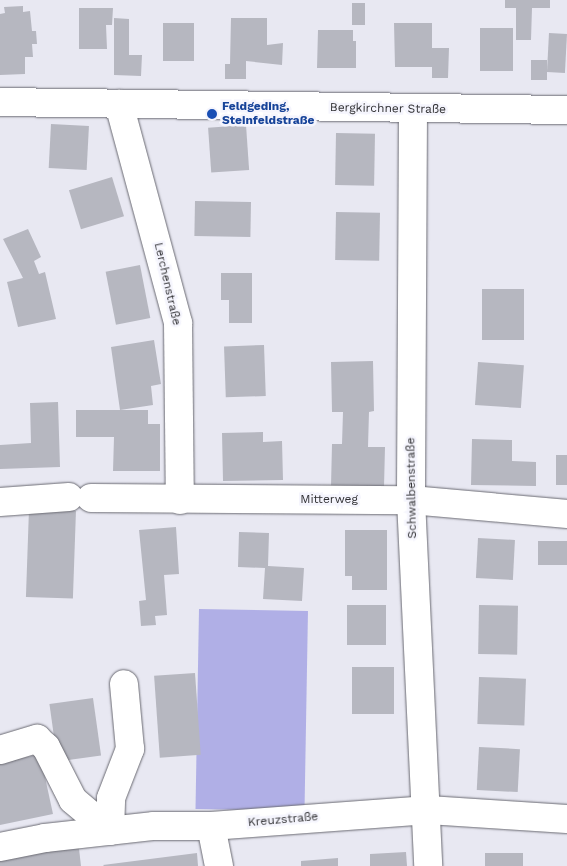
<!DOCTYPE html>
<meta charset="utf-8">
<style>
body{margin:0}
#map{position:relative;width:567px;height:866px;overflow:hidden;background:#e8e8f2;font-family:"Work Sans",sans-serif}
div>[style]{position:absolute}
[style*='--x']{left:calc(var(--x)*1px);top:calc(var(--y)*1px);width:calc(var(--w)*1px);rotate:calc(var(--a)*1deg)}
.green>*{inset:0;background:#b0afe6;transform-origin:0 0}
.building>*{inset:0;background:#b6b7c0;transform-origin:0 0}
.roads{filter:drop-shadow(0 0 1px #6a6a72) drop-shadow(0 0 1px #6a6a72)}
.minor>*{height:28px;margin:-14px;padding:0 14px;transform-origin:14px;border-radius:14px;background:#fff}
.dots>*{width:14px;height:14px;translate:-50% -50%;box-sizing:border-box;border:2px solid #f5f5fd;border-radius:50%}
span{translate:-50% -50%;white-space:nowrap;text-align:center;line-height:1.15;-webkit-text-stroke:5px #f5f5fd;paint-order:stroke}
.transit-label{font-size:12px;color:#164399;font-weight:700}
.left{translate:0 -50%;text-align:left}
.street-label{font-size:12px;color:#303033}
</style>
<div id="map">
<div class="green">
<div style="left:199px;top:609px;width:109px;height:200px;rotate:1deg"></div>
</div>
<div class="building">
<div style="clip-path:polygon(505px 0,550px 0,550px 8px,532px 8px,531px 40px,516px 40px,516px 8px,505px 8px)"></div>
<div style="left:352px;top:3px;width:13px;height:22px"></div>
<div style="clip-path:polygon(23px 6px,23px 12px,30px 11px,32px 31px,36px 31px,37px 44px,32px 44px,33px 57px,25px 57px,25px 74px,0 75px,0 14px,5px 13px,4px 7px)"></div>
<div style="clip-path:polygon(79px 8px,113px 8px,112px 25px,106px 25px,107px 49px,79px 49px)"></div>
<div style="clip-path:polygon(114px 18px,129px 19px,129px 55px,142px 55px,141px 76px,114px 75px)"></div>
<div style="clip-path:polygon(231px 18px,267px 18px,267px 45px,283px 43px,282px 65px,246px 61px,246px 79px,225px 79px,225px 64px,230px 64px)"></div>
<div style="left:163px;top:23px;width:31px;height:38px"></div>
<div style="clip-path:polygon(394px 23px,432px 23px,432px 48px,449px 48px,448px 78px,432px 78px,432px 67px,395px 67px)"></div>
<div style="left:480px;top:28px;width:33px;height:43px"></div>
<div style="clip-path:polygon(318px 30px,353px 30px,353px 41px,356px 41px,356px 68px,317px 68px)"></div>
<div style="left:549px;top:33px;width:18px;height:39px;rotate:3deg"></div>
<div style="left:531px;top:60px;width:16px;height:20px"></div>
<div style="left:51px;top:124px;width:38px;height:44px;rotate:3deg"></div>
<div style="left:246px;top:125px;width:45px;height:38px;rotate:86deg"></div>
<div style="left:336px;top:133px;width:39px;height:52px;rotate:1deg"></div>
<div style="left:112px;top:177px;width:41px;height:45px;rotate:73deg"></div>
<div style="left:195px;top:201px;width:56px;height:35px;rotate:1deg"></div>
<div style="left:336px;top:212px;width:44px;height:48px;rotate:1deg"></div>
<div style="clip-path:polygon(28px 229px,41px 257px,34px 261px,39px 274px,45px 272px,56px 319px,18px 327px,7px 282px,23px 278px,3px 239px)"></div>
<div style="left:140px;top:265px;width:54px;height:35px;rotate:79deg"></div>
<div style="clip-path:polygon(221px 273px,252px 273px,252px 323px,229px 323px,229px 300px,221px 300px)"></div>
<div style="left:482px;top:289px;width:42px;height:51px"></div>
<div style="clip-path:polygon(154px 340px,161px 384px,151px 386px,153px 405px,120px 410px,148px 410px,148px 424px,160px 424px,160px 471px,113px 471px,114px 437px,76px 437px,76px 410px,120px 410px,111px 347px)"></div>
<div style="left:264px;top:345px;width:51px;height:40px;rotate:88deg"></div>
<div style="clip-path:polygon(373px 361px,374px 411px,369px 412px,368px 447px,385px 447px,384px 487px,331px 486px,332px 444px,342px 444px,343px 412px,332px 412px,331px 362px)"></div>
<div style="left:478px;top:362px;width:46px;height:43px;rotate:4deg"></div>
<div style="clip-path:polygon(58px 402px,60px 467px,0 469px,0 445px,31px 443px,30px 403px)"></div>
<div style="clip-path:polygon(263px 432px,263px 442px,282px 441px,283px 480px,223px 481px,222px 433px)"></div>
<div style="clip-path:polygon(472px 439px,512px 440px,512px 461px,536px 462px,536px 486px,471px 485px)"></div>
<div style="left:556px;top:455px;width:11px;height:30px"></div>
<div style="left:29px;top:509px;width:47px;height:88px;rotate:2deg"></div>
<div style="clip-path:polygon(176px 527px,179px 574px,164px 575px,167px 615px,155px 616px,156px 625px,141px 626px,139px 601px,146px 600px,139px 530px)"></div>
<div style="clip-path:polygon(345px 530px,387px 530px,387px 590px,352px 590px,352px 576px,345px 576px)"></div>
<div style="clip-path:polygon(239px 532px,269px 533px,268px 566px,304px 568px,302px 601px,263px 599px,265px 568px,238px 567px)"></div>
<div style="left:478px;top:538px;width:37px;height:40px;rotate:3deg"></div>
<div style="left:538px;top:541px;width:29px;height:24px"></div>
<div style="left:347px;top:605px;width:39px;height:40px"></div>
<div style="left:479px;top:605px;width:39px;height:49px;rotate:1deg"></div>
<div style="left:352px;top:667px;width:42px;height:47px"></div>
<div style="left:195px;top:673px;width:82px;height:41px;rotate:86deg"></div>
<div style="left:479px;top:677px;width:47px;height:47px;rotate:2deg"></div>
<div style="left:93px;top:698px;width:58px;height:44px;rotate:82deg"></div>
<div style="left:479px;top:747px;width:41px;height:43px;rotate:3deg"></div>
<div style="clip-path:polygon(40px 754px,53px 814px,0 825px,0 763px)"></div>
<div style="clip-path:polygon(78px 840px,81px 866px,0 866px,0 854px)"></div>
<div style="clip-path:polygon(406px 852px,407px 866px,370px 866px,370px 854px)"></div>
<div style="clip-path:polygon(197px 853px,198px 866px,104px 866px,103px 865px)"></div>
<div style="left:485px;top:853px;width:38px;height:13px"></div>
<div style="clip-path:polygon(338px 858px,338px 866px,301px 866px,301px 861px)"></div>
</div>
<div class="roads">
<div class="minor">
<div style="--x:0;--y:102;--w:567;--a:0.81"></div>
<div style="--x:119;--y:104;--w:227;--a:74.9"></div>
<div style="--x:178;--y:323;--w:177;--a:89.4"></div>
<div style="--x:413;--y:110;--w:390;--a:90.3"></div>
<div style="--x:411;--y:500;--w:366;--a:87.3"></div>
<div style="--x:91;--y:498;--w:320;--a:0.4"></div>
<div style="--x:411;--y:500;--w:157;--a:5.1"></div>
<div style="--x:0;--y:502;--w:69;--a:-4.1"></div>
<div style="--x:0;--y:750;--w:39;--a:-17"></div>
<div style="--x:37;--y:739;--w:12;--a:42"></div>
<div style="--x:46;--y:747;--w:59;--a:63"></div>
<div style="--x:73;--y:800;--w:48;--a:40"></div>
<div style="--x:211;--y:826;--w:41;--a:78.7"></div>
<div style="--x:110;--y:831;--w:33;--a:-88"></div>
<div style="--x:111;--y:798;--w:53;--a:-68.8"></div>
<div style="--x:130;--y:749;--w:65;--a:-95.3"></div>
<div style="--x:0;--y:847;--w:46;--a:-11.3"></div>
<div style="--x:45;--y:838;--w:110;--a:-6.3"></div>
<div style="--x:154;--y:826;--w:57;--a:0"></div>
<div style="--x:211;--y:826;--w:218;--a:-4.2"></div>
<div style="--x:428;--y:810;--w:139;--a:3.7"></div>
</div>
</div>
<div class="dots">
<div style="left:212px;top:114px;background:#1a4fb4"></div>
</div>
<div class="transit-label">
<span class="left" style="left:222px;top:114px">Feldgeding,<br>Steinfeldstraße</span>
</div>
<div class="street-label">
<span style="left:388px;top:109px;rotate:1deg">Bergkirchner Straße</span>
<span style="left:167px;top:284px;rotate:77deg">Lerchenstraße</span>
<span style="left:412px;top:488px;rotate:-91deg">Schwalbenstraße</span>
<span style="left:329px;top:500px">Mitterweg</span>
<span style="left:283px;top:820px;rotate:-5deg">Kreuzstraße</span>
</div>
</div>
